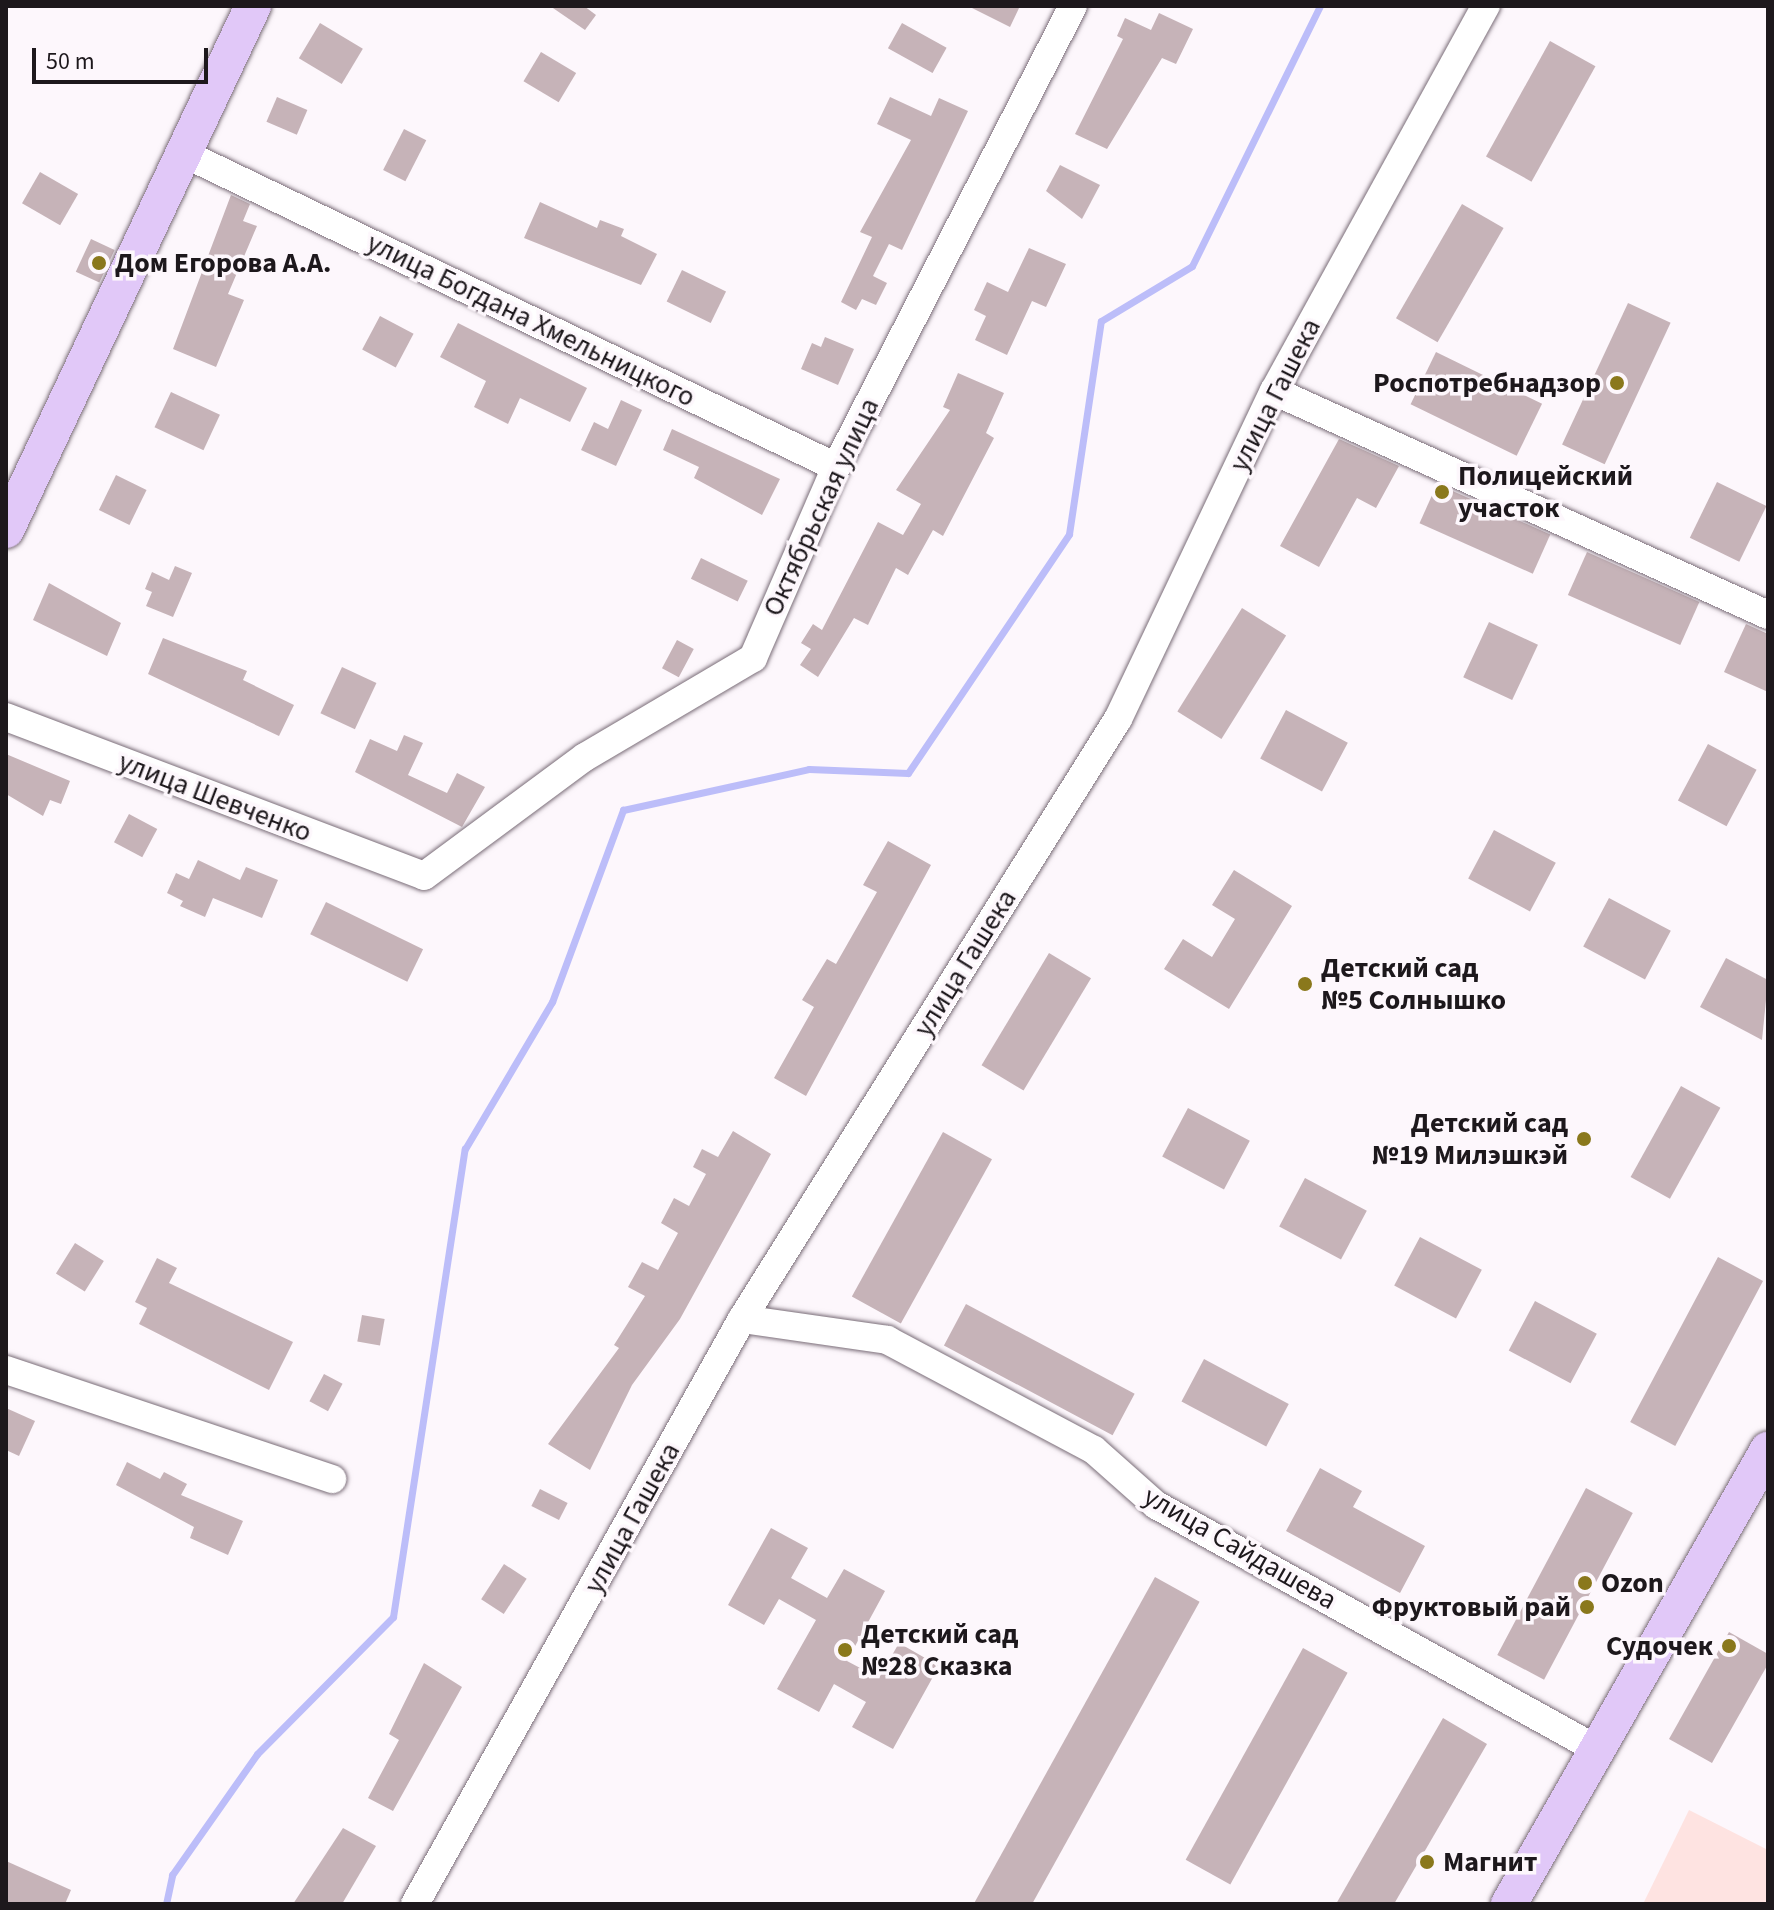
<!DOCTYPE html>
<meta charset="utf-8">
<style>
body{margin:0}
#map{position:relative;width:1774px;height:1910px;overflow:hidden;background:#fdf7fc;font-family:"Source Sans 3",sans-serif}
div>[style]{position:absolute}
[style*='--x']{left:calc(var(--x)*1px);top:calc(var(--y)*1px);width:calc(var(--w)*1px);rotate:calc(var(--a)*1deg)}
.green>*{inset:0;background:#fee3e1}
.stream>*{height:7px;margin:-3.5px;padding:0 3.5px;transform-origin:3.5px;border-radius:3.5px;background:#bcbdf9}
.building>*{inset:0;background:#c6b3b8;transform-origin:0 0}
.roads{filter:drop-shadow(0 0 2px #7a6d78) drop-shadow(0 0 2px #7a6d78)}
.minor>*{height:28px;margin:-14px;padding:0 14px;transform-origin:14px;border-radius:14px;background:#fff}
.major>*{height:36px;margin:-18px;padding:0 18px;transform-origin:18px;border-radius:18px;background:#e1c8f8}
.dots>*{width:22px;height:22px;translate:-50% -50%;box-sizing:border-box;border:4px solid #fdf7fc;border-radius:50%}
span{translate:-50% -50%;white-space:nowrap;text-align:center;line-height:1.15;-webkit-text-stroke:7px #fdf7fc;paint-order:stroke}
.poi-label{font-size:28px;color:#1d181c;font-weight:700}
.left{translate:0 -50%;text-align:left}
.right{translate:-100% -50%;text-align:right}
.street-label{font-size:28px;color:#1d181c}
.frame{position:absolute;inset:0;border:8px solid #1d181c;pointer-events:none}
.scale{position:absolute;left:32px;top:48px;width:176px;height:36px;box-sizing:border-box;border:4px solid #1d181c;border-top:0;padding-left:10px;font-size:24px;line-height:28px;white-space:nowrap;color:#1d181c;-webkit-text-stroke:6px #fdf7fc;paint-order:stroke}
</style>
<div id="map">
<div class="green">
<div style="clip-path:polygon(1689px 1810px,1768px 1850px,1768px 1904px,1643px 1904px)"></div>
</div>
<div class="stream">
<div style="--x:166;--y:1904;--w:30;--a:-78"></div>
<div style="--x:172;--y:1875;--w:148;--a:-54.9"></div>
<div style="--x:257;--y:1754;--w:193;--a:-45.2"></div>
<div style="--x:393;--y:1617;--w:474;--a:-81.3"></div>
<div style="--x:465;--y:1149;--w:171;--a:-59.4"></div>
<div style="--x:552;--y:1002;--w:205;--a:-69.7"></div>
<div style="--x:623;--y:810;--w:190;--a:-12.4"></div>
<div style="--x:809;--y:769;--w:99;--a:2.3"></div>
<div style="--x:908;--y:773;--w:288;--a:-56"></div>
<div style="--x:1069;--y:534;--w:215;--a:-81.5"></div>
<div style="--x:1101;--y:321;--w:106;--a:-31.1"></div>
<div style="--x:1192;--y:266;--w:290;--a:-63.8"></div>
</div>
<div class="building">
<div style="clip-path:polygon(550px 6px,584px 6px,596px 15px,585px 30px)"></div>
<div style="clip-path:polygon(968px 6px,1020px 6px,1010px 27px)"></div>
<div style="clip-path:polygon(1159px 13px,1193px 29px,1176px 64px,1162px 58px,1107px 149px,1075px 134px,1123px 39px,1117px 36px,1125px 18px,1151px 30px)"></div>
<div style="left:320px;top:23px;width:50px;height:41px;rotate:31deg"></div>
<div style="left:902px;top:23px;width:51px;height:29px;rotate:29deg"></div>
<div style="left:1550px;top:41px;width:52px;height:132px;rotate:29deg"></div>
<div style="left:541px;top:52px;width:41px;height:34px;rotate:31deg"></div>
<div style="left:277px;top:97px;width:33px;height:27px;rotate:23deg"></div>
<div style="clip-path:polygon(890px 97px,931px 116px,939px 98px,968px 111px,902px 250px,889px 244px,873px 276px,887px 283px,876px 305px,862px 299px,856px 310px,841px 302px,872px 237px,860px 232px,911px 140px,877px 124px)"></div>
<div style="left:404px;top:129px;width:25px;height:46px;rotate:27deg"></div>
<div style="clip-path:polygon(1060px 165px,1100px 185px,1082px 219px,1046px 191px)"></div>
<div style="left:40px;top:172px;width:44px;height:36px;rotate:30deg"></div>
<div style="clip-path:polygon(231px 195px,250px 204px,243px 221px,257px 226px,228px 294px,244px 300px,216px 367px,173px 349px)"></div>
<div style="clip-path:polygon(540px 202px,597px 228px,600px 220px,624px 229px,621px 236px,657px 254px,641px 285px,524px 238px)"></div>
<div style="left:1462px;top:204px;width:48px;height:132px;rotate:30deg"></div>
<div style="left:91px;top:239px;width:26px;height:36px;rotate:25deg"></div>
<div style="clip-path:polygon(1029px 248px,1066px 264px,1046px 307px,1032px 301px,1007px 355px,975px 340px,986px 316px,974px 310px,987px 282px,1008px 292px)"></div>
<div style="left:682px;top:270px;width:49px;height:35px;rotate:26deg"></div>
<div style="left:1628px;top:303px;width:47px;height:156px;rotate:25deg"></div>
<div style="left:380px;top:316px;width:38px;height:38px;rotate:28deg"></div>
<div style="clip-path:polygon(458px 323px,587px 388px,570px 422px,520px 398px,508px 424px,474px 407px,486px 381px,440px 357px)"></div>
<div style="clip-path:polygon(825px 337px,854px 349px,838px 385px,801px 369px,812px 343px,821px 347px)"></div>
<div style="left:1436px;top:352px;width:118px;height:58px;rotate:26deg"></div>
<div style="clip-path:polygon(958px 373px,1004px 393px,986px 433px,994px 438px,943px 536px,933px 530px,908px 575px,896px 568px,868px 625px,854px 618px,818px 677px,800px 665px,811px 649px,801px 643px,813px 624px,822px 630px,878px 522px,903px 535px,921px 504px,896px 490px,950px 410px,943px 407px)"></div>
<div style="left:171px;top:392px;width:54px;height:39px;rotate:25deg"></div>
<div style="clip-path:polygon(621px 400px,642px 410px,616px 466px,581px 450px,594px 422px,608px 429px)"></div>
<div style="clip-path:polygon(672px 429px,780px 479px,762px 515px,694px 478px,699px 467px,663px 450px)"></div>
<div style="clip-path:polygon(1339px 439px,1399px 466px,1376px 508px,1357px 498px,1319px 567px,1280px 546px)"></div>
<div style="left:116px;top:475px;width:34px;height:39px;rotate:26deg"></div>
<div style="left:1717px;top:482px;width:55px;height:62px;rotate:26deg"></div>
<div style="left:1437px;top:484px;width:124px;height:43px;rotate:24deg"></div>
<div style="left:1587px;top:552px;width:123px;height:47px;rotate:24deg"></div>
<div style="left:701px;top:558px;width:52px;height:23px;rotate:26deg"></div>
<div style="clip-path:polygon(175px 566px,192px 573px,173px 617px,146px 606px,152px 592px,145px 589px,152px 572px,169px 580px)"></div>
<div style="clip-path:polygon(49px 583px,121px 623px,107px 656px,33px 620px)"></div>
<div style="left:1242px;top:608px;width:52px;height:122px;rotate:32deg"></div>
<div style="left:1489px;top:622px;width:54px;height:61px;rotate:25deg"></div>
<div style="clip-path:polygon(1746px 624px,1768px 634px,1768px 692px,1724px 672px)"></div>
<div style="clip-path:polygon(163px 638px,247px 671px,243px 680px,294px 705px,279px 736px,148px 674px)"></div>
<div style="left:677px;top:640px;width:19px;height:32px;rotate:28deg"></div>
<div style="left:342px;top:667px;width:38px;height:51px;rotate:25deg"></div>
<div style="left:1286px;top:710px;width:70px;height:55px;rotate:28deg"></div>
<div style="clip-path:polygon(404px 735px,423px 743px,408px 775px,447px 793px,457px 773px,485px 787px,462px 827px,355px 772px,370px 739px,397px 751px)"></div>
<div style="left:1708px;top:744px;width:55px;height:64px;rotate:28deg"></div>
<div style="clip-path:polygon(6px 754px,70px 781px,61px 804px,50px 800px,43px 816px,6px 794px)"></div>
<div style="left:129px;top:814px;width:32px;height:32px;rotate:28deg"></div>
<div style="left:1494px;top:830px;width:70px;height:55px;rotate:28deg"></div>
<div style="clip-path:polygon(888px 841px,931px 865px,806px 1096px,774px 1078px,814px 1007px,802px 1000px,827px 959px,836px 964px,877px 892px,863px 885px)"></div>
<div style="clip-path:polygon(198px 860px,240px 880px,246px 867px,278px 880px,262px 918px,213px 898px,205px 917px,180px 906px,183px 901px,167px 893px,176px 873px,189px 879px)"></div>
<div style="clip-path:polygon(1234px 870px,1292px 906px,1229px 1009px,1164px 969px,1183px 939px,1212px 957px,1235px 919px,1212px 905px)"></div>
<div style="left:1609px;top:898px;width:70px;height:55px;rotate:28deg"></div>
<div style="left:326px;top:902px;width:108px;height:36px;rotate:26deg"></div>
<div style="left:1049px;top:953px;width:49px;height:131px;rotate:31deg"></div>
<div style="clip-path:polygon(1726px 958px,1768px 980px,1762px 1040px,1700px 1007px)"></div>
<div style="left:1681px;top:1086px;width:45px;height:104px;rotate:29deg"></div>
<div style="left:1188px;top:1108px;width:70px;height:55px;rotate:28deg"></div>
<div style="clip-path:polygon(733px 1131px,771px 1154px,680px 1319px,632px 1385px,590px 1470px,548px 1444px,619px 1348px,614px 1345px,645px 1296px,628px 1287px,642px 1262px,658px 1270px,678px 1233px,661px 1223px,674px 1198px,689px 1206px,706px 1174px,693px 1167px,702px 1149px,718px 1157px)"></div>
<div style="left:943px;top:1132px;width:56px;height:188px;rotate:29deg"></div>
<div style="left:1305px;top:1178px;width:70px;height:55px;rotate:28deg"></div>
<div style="left:1420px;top:1237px;width:70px;height:55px;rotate:28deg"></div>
<div style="left:75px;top:1243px;width:34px;height:36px;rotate:32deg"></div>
<div style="left:1718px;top:1257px;width:51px;height:187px;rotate:28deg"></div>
<div style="clip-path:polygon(157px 1258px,177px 1268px,169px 1283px,293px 1342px,269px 1390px,139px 1324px,147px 1308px,135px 1302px)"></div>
<div style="left:1535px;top:1301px;width:70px;height:56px;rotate:28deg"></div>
<div style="left:966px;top:1304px;width:191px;height:47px;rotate:28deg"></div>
<div style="left:362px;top:1315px;width:23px;height:27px;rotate:10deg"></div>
<div style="left:1204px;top:1359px;width:96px;height:48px;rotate:28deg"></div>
<div style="left:324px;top:1374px;width:21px;height:31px;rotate:28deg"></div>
<div style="clip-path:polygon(6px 1408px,35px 1421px,19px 1456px,6px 1450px)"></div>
<div style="clip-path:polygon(127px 1462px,160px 1479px,164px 1472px,187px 1484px,181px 1495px,243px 1521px,228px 1555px,190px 1538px,194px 1527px,116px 1485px)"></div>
<div style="clip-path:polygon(1320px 1468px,1362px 1491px,1353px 1507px,1425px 1546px,1400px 1593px,1286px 1531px)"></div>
<div style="left:1586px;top:1488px;width:53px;height:189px;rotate:28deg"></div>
<div style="left:540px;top:1489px;width:31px;height:19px;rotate:27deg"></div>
<div style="clip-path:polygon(771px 1528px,808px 1548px,791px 1578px,827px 1598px,844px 1569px,885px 1591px,847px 1661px,879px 1678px,899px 1643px,939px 1666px,893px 1749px,852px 1727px,866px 1702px,834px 1684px,819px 1712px,777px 1689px,816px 1620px,779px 1599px,764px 1625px,728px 1605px)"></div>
<div style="left:504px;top:1564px;width:27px;height:42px;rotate:33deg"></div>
<div style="left:1155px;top:1577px;width:51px;height:374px;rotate:29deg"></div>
<div style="clip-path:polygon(1729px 1632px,1768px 1654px,1768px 1664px,1712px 1763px,1669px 1739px)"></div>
<div style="left:1303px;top:1648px;width:51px;height:242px;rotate:29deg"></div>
<div style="clip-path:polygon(424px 1663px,462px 1687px,393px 1811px,368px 1798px,399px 1740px,389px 1734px)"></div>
<div style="clip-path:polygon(1443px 1718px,1487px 1744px,1394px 1904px,1336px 1904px)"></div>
<div style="clip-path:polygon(343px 1828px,376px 1846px,342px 1904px,293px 1904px)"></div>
<div style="clip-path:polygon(6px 1861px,71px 1890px,65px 1904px,6px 1904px)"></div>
</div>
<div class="roads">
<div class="minor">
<div style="--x:183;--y:153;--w:725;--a:25.68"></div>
<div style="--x:1274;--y:391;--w:542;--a:24.39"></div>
<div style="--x:6;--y:717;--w:447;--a:20.8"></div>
<div style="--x:424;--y:876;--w:200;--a:-36.5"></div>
<div style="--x:585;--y:757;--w:195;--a:-30.5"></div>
<div style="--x:753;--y:658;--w:208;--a:-66.5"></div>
<div style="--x:836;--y:467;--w:518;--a:-62.79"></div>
<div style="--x:742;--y:1319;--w:147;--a:8.2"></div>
<div style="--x:887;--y:1340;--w:234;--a:28"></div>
<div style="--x:1094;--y:1450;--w:83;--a:41.6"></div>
<div style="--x:1156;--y:1505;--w:508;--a:28.99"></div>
<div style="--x:6;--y:1370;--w:344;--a:18.5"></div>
<div style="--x:415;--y:1904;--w:670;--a:-60.8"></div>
<div style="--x:742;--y:1319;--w:708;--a:-57.93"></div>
<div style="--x:1118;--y:719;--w:363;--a:-64.6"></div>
<div style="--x:1274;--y:391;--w:440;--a:-61.2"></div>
</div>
<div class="major">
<div style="--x:6;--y:530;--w:579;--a:-64.76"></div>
<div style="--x:1509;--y:1904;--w:523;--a:-60.3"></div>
</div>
</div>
<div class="dots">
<div style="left:99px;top:263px;background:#8a781c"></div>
<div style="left:1617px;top:383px;background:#8a781c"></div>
<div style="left:1442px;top:492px;background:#8a781c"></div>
<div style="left:1305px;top:984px;background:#8a781c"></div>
<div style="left:1584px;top:1139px;background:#8a781c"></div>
<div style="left:1585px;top:1583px;background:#8a781c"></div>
<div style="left:1587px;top:1607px;background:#8a781c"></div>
<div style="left:1729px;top:1646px;background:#8a781c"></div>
<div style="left:845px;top:1650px;background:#8a781c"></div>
<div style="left:1427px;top:1862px;background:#8a781c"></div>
</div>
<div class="poi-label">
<span class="left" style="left:115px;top:263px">Дом Егорова А.А.</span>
<span class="right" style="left:1601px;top:383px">Роспотребнадзор</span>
<span class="left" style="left:1458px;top:492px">Полицейский<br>участок</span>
<span class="left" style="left:1321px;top:984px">Детский сад<br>№5 Солнышко</span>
<span class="right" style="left:1568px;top:1139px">Детский сад<br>№19 Милэшкэй</span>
<span class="left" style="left:1601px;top:1583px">Ozon</span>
<span class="right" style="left:1571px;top:1607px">Фруктовый рай</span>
<span class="left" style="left:861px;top:1650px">Детский сад<br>№28 Сказка</span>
<span class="right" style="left:1713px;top:1646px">Судочек</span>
<span class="left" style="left:1443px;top:1862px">Магнит</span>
</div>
<div class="street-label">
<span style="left:531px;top:320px;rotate:26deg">улица Богдана Хмельницкого</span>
<span style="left:1275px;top:395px;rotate:-63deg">улица Гашека</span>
<span style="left:821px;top:507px;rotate:-65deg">Октябрьская улица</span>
<span style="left:215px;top:797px;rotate:21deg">улица Шевченко</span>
<span style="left:965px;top:963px;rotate:-58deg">улица Гашека</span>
<span style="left:632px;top:1518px;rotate:-61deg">улица Гашека</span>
<span style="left:1240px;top:1548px;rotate:30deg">улица Сайдашева</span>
</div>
<div class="frame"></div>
<div class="scale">50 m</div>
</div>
